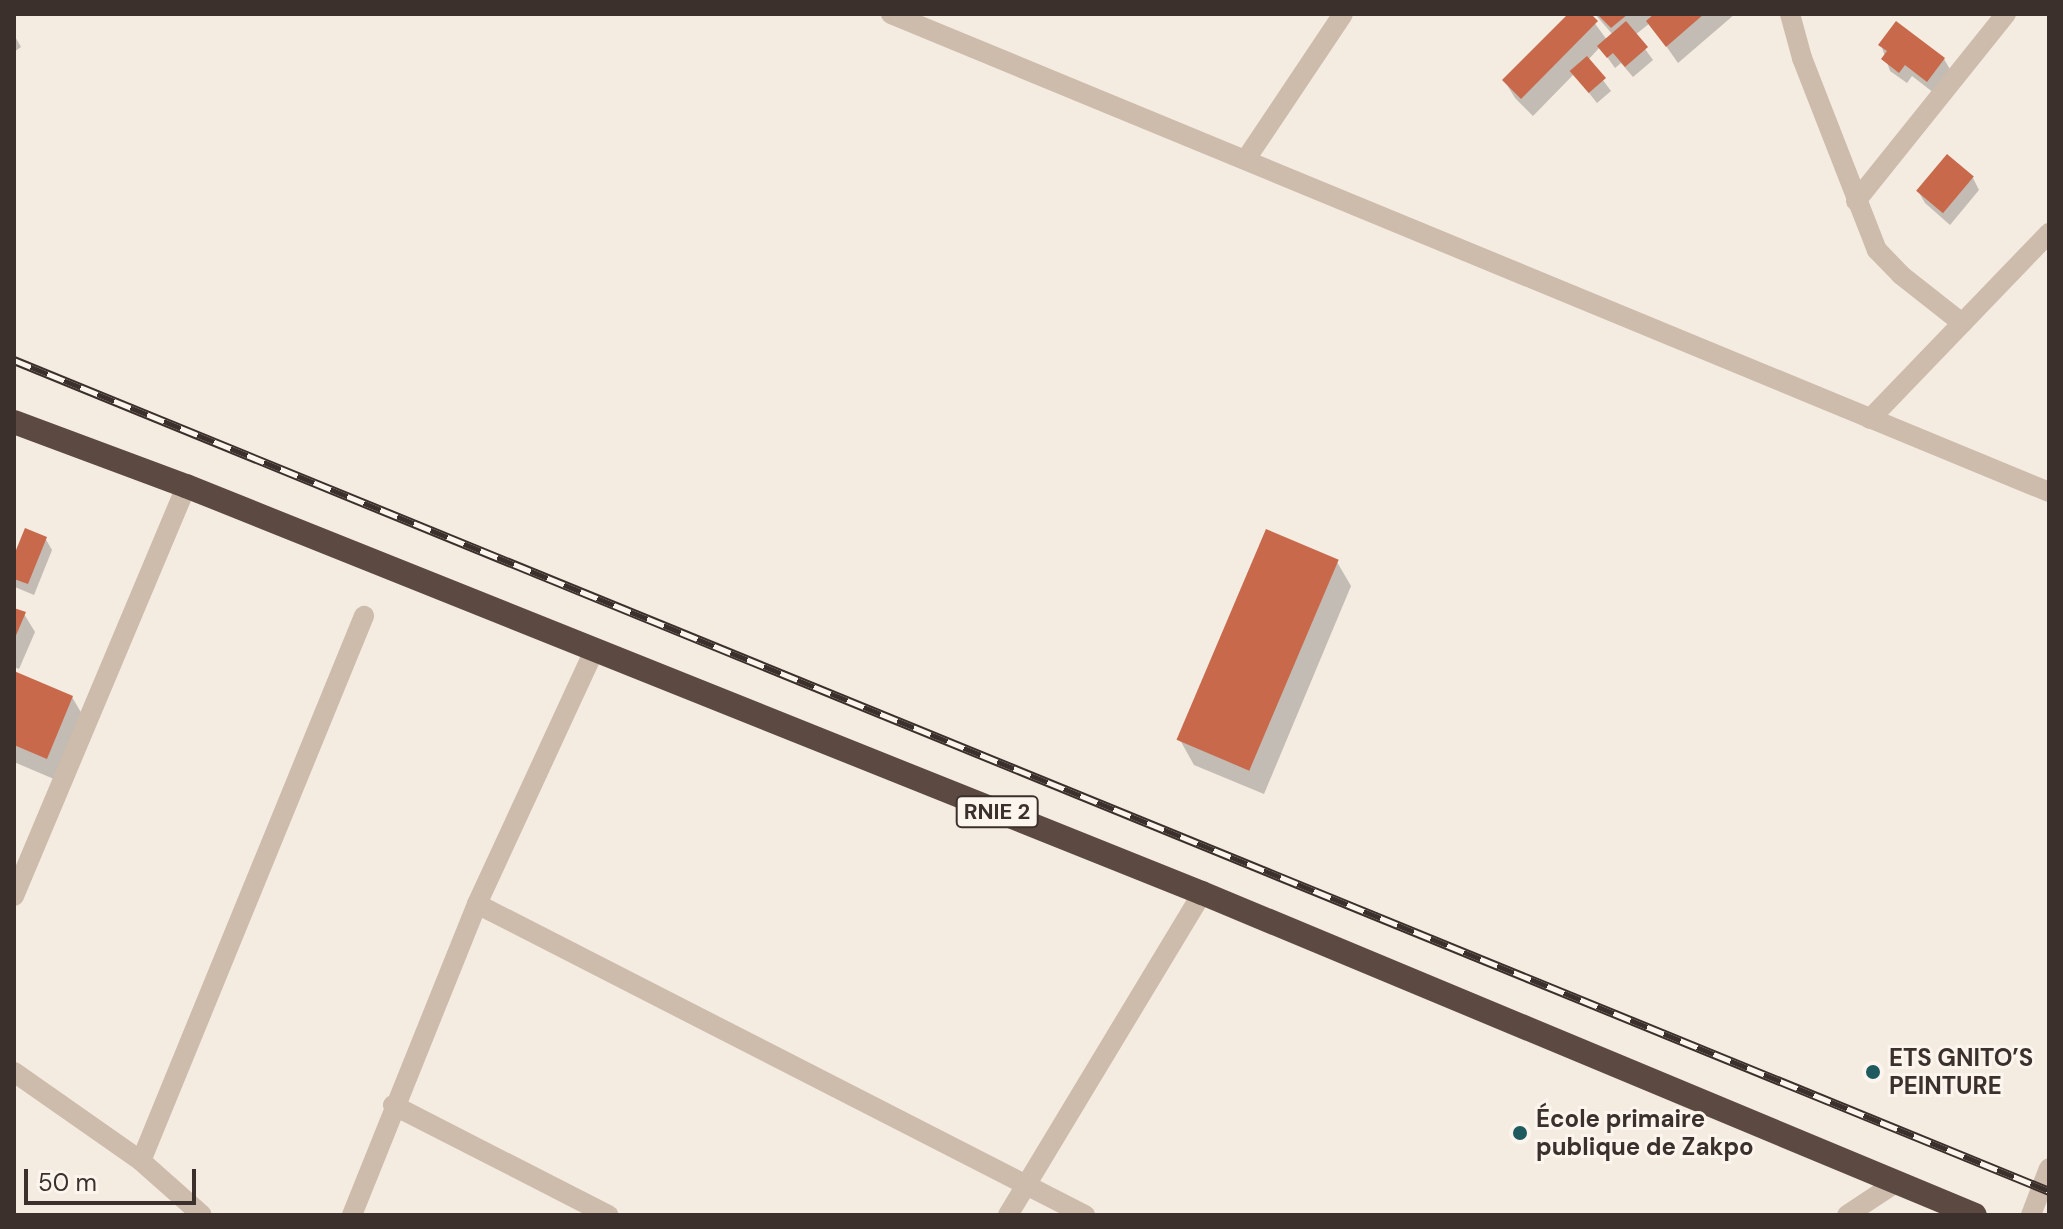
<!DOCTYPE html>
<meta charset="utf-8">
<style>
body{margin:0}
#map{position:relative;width:2063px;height:1229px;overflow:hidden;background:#f4ebe1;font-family:"DM Sans",sans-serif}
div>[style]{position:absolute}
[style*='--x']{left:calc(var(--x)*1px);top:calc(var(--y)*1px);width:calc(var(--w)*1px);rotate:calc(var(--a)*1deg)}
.shadow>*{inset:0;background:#0003}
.building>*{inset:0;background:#c8694b;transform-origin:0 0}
.street>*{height:20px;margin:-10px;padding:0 10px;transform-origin:10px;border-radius:10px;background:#cdbbac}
.highway>*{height:24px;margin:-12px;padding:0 12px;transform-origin:12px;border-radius:12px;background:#5c4a42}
.rail>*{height:9px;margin-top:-4.5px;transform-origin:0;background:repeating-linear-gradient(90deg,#fbf5ee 0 18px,#3b302b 0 36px);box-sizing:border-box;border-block:2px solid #3b302b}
.dots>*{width:22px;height:22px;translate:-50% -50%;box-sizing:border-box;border:4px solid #fbf5ee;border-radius:50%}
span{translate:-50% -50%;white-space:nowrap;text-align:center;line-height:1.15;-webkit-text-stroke:6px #fbf5ee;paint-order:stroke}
.shield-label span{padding:2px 6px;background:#fbf5ee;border:2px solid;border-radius:6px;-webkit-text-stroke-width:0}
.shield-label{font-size:22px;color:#3b302b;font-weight:700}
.poi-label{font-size:24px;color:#3b302b;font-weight:700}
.left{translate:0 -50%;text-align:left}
.frame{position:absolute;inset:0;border:16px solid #3b302b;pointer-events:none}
.scale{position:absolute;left:24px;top:1169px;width:172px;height:36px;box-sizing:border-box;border:4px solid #3b302b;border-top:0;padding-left:10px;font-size:24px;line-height:28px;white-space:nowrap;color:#3b302b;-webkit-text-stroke:6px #fbf5ee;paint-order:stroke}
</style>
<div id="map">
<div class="shadow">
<div style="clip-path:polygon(1571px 14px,1588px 14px,1607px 40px,1613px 35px,1595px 14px,1735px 14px,1678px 63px,1650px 23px,1635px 35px,1653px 60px,1633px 77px,1621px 63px,1615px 68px,1600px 47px,1588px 60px,1611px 91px,1597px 103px,1574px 74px,1533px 116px,1515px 98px,1504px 80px)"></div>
<div style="clip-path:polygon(14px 35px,21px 47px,14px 52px)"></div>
<div style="clip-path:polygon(1881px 45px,1944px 59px,1951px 71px,1934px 93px,1912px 76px,1907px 83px,1890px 71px)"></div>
<div style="clip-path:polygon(1973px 178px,1979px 190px,1950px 225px,1925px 203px,1918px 191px)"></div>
<div style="clip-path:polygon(45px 538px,52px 550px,34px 595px,15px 587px,14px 560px)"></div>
<div style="clip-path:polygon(1337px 562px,1351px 586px,1264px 794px,1194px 765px,1180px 740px)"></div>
<div style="clip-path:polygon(14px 610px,24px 614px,35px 632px,19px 669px,14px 667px)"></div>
<div style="clip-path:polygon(14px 673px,72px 697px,86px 721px,61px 782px,14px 762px)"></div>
</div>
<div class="building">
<div style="clip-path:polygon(1568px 14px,1591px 14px,1598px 21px,1521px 99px,1502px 80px)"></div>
<div style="clip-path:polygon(1597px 14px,1628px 14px,1611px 28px)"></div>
<div style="clip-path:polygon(1654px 14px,1704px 14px,1666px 47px,1646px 21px)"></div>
<div style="clip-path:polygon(1626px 21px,1648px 47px,1625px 67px,1613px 53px,1607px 58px,1597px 46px)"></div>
<div style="clip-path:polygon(1896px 21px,1945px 58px,1927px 82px,1905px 65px,1899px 73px,1881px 59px,1887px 51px,1878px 45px)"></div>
<div style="left:1587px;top:56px;width:29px;height:23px;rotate:49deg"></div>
<div style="left:1947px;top:154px;width:35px;height:48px;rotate:40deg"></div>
<div style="clip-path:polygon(25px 528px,47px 537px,28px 584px,14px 579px,14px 555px)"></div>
<div style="left:1266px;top:529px;width:79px;height:229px;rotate:23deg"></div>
<div style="clip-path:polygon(14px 608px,26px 612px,14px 640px)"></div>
<div style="clip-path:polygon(14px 671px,73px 696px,47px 759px,14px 745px)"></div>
</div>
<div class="street">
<div style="--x:891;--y:14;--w:1253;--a:22.43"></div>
<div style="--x:1790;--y:14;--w:46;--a:74.7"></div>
<div style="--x:1802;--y:58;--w:206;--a:68.7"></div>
<div style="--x:1877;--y:250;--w:35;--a:46"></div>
<div style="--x:1901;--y:275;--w:78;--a:38.2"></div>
<div style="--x:1246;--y:159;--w:174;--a:-56.2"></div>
<div style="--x:1856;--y:201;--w:240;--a:-51.3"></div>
<div style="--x:1870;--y:419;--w:258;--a:-46.1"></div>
<div style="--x:14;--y:896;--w:445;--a:-67.2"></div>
<div style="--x:477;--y:904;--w:683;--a:27.09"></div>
<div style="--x:14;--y:1072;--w:155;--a:35"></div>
<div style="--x:141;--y:1161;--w:81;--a:41.5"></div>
<div style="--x:393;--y:1105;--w:242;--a:27.1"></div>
<div style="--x:141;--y:1161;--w:589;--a:-67.75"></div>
<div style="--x:352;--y:1215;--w:335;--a:-68.1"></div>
<div style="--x:477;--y:904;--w:279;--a:-65.2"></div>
<div style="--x:1008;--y:1215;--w:376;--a:-58.9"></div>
<div style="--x:1847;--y:1215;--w:56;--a:-33.4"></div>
<div style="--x:2031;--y:1215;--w:50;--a:-69"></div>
</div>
<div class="highway">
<div style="--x:14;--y:422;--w:184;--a:20.4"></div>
<div style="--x:186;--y:486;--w:1094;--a:21.83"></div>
<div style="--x:1202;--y:893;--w:837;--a:22.61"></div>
</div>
<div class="rail">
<div style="--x:14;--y:360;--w:2198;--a:22.21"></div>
</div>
<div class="dots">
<div style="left:1873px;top:1072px;background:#1f5a5e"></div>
<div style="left:1520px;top:1133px;background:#1f5a5e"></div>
</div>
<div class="shield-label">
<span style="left:997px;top:812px">RNIE 2</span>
</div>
<div class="poi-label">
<span class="left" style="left:1889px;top:1072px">ETS GNITO’S<br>PEINTURE</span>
<span class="left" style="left:1536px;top:1133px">École primaire<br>publique de Zakpo</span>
</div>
<div class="frame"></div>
<div class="scale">50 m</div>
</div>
